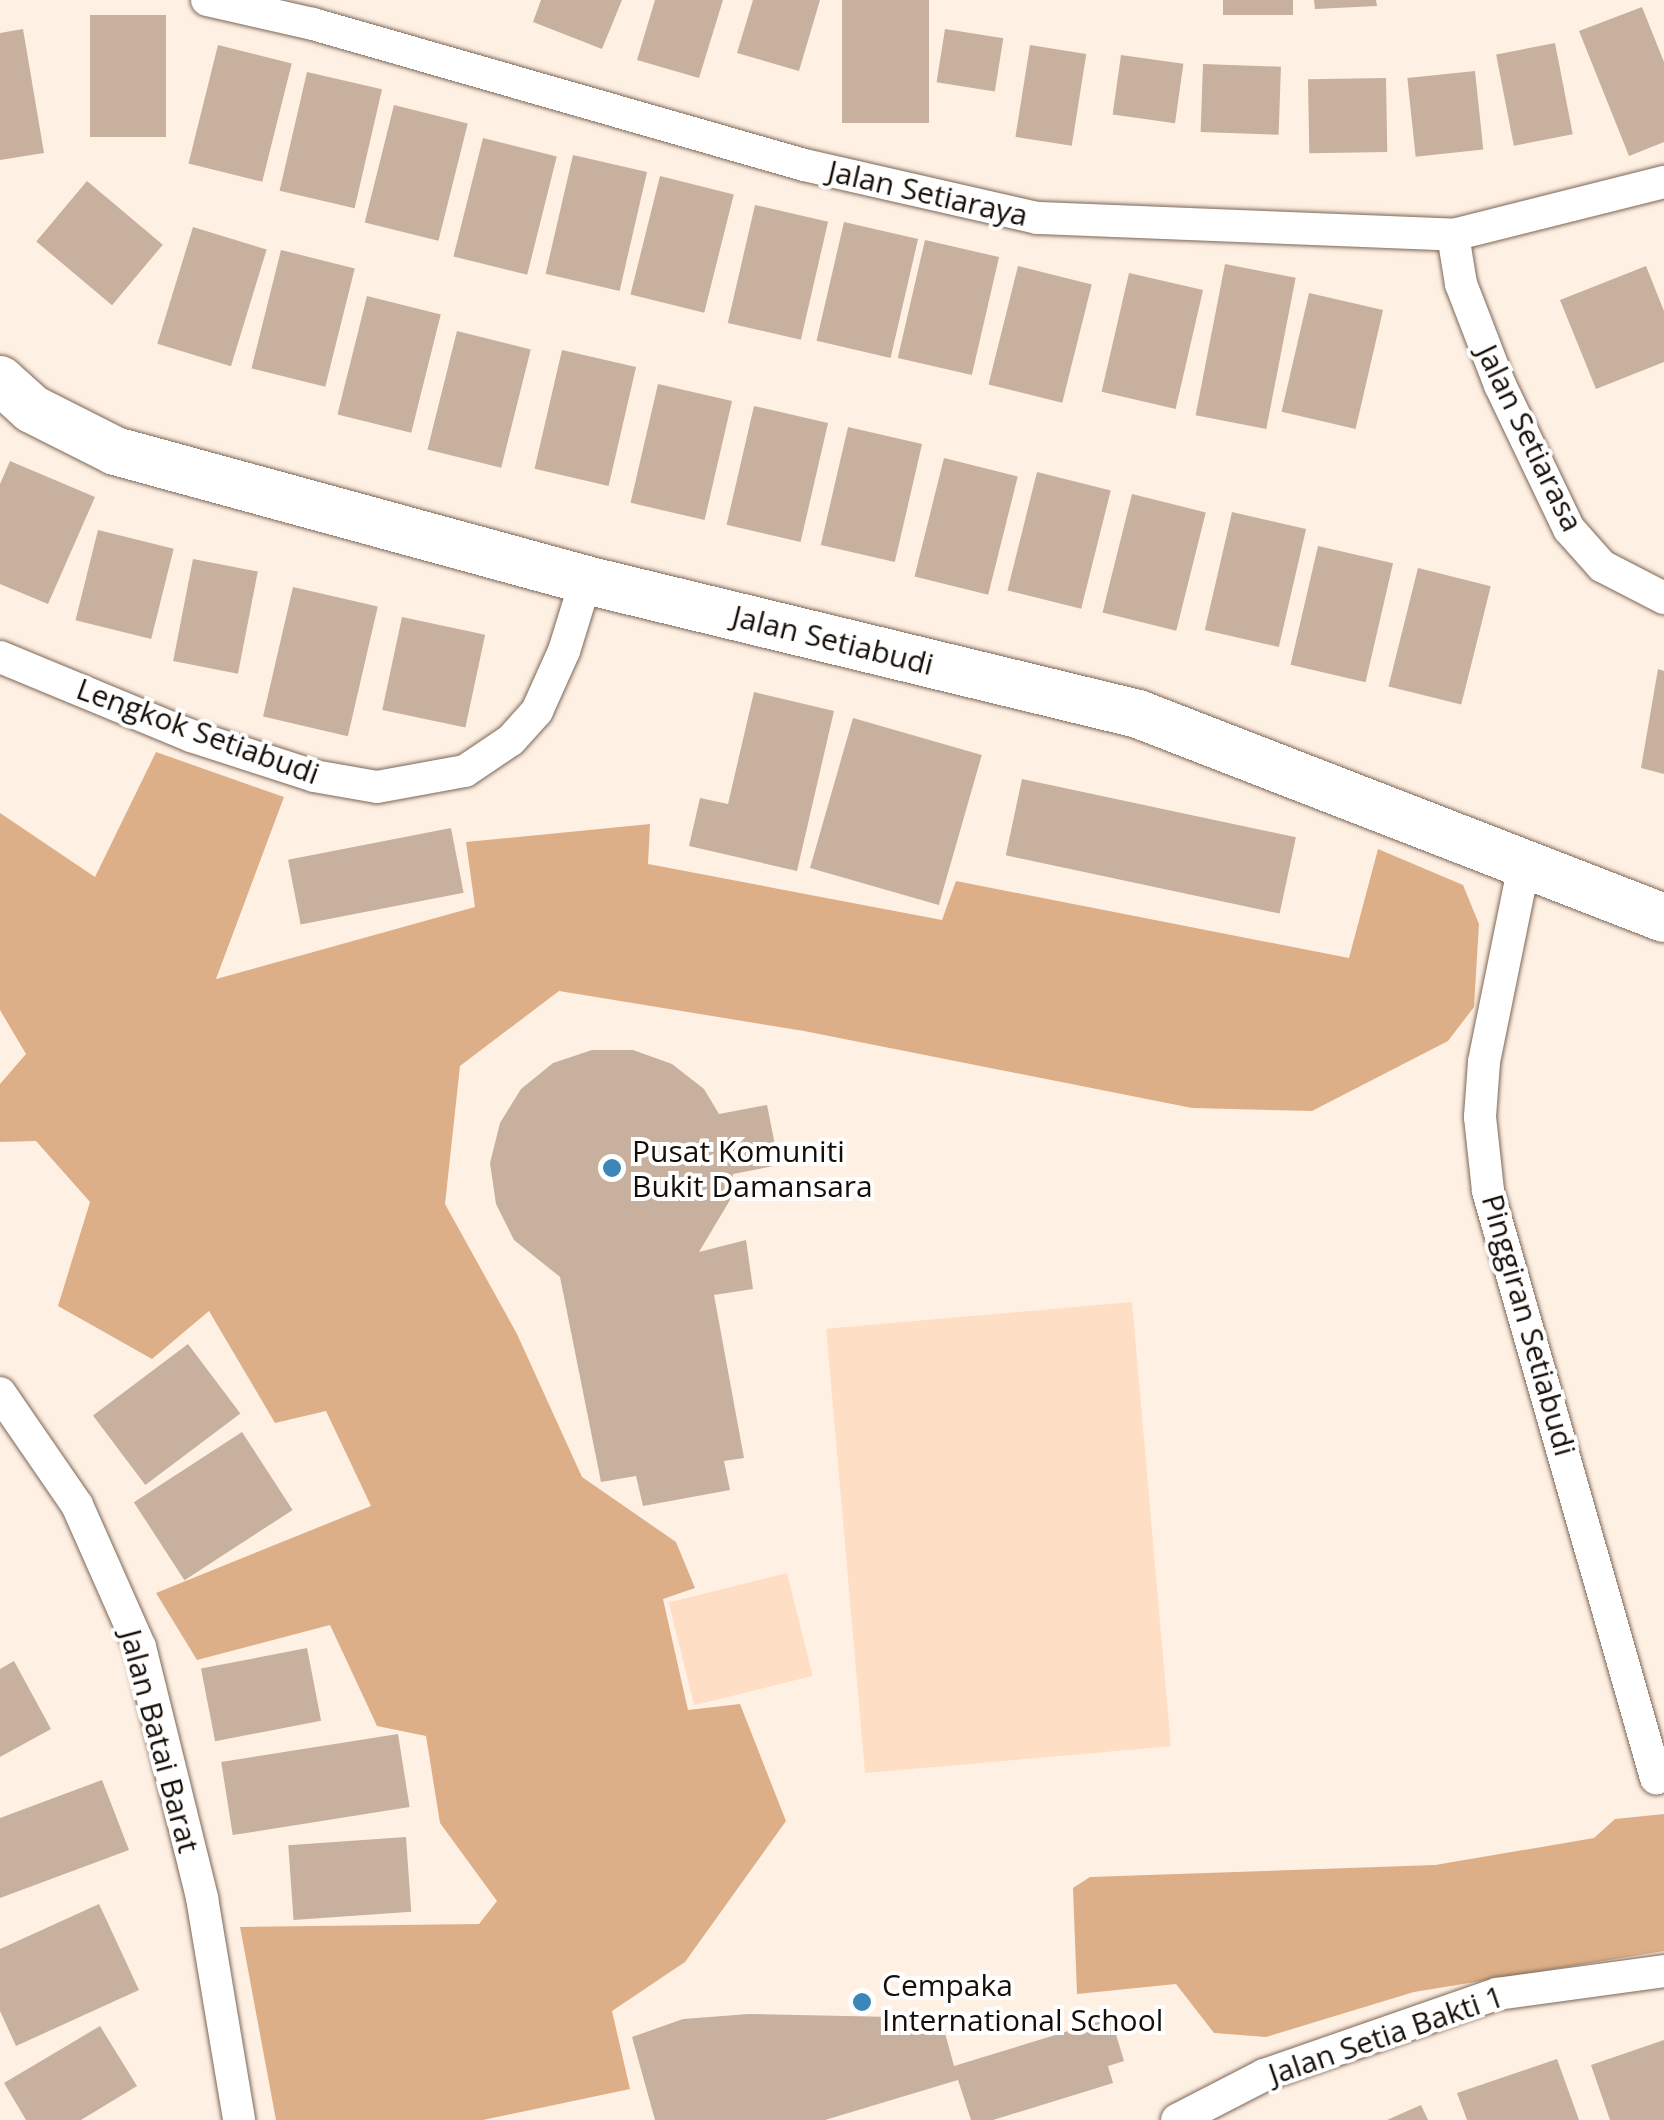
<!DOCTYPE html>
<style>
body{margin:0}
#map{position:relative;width:1664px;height:2120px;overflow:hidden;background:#fff0e4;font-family:"Open Sans",sans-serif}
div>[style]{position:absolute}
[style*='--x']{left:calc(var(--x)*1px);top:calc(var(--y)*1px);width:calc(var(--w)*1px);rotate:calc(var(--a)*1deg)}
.green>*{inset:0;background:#fedec4;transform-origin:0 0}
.forest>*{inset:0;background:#ddaf88}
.building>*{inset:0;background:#c7b09d;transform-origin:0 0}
.roads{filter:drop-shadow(0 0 2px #7c6756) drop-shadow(0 0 2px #7c6756)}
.street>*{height:32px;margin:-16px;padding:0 16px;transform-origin:16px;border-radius:16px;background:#fff}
.secondary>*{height:48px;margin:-24px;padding:0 24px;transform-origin:24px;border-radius:24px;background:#fff}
.dots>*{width:28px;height:28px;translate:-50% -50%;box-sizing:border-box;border:5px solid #fff;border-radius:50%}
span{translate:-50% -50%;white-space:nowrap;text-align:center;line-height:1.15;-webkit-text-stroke:8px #fff;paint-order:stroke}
.street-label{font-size:30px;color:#160f08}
.poi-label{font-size:30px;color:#160f08}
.left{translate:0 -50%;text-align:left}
</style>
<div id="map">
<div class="green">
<div style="left:1132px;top:1302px;width:446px;height:307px;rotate:85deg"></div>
<div style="left:787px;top:1573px;width:106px;height:122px;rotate:76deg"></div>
</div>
<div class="forest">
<div style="clip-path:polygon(156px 752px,284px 797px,216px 979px,475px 907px,466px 842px,650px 824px,648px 864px,942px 920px,956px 881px,1349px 958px,1378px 849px,1463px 885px,1479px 924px,1474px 1007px,1448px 1041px,1312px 1111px,1192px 1108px,804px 1031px,559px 991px,460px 1066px,445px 1204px,517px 1334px,582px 1477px,676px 1542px,695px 1588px,663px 1599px,688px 1710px,740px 1704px,786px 1821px,685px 1962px,612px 2011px,630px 2089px,483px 2120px,276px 2120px,240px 1927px,479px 1924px,497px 1901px,440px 1823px,426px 1736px,377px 1726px,330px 1625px,197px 1660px,156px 1593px,371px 1506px,326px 1411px,275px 1423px,209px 1311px,152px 1359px,58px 1306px,90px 1202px,36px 1141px,0 1142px,0 1084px,26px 1054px,0 1010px,0 813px,95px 877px)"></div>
<div style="clip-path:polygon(1664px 1814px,1664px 1951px,1414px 1992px,1266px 2037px,1214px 2033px,1176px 1984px,1077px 1994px,1073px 1888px,1090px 1877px,1435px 1865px,1594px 1838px,1615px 1819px)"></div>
</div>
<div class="building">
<div style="clip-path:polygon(541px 0,622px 0,602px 49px,533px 22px)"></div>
<div style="clip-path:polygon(655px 0,723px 0,699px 78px,637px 60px)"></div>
<div style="clip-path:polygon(753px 0,820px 0,799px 71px,737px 53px)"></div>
<div style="left:842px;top:0;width:87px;height:123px"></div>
<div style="left:1223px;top:0;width:70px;height:15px"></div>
<div style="clip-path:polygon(1314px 0,1376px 0,1377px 6px,1315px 9px)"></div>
<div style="clip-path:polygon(1642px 7px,1664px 62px,1664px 142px,1629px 156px,1579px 31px)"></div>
<div style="left:90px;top:15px;width:76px;height:122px"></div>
<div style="clip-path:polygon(23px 29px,44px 153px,0 160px,0 33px)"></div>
<div style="left:945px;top:29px;width:59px;height:54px;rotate:9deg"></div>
<div style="left:1555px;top:43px;width:93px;height:60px;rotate:79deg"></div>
<div style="left:218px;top:45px;width:76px;height:122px;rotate:14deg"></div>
<div style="left:1030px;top:45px;width:57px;height:93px;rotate:9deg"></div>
<div style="left:1121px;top:55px;width:63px;height:60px;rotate:8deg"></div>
<div style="left:1203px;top:64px;width:78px;height:68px;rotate:2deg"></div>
<div style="left:1475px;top:71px;width:79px;height:68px;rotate:84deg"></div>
<div style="left:307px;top:72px;width:77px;height:122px;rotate:13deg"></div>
<div style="left:1386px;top:78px;width:74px;height:78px;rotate:89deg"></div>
<div style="left:394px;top:105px;width:76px;height:121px;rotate:14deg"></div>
<div style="left:483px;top:138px;width:76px;height:122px;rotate:14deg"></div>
<div style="left:573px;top:155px;width:76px;height:122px;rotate:13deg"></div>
<div style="left:660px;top:176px;width:76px;height:122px;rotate:14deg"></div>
<div style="left:87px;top:181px;width:99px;height:79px;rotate:40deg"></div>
<div style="left:755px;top:205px;width:75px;height:121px;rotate:13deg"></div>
<div style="left:844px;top:222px;width:76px;height:122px;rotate:13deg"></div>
<div style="left:193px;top:227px;width:77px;height:122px;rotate:17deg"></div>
<div style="left:925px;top:240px;width:76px;height:121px;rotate:13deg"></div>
<div style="left:281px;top:250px;width:76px;height:122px;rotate:14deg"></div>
<div style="left:1225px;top:264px;width:72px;height:154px;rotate:11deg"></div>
<div style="left:1018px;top:266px;width:76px;height:122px;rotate:14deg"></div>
<div style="clip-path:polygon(1646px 266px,1664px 311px,1664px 362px,1596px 389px,1560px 300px)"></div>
<div style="left:1129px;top:273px;width:76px;height:122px;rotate:13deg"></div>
<div style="left:1309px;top:293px;width:76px;height:122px;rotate:13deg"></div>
<div style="left:367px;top:296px;width:76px;height:122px;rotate:14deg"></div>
<div style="left:457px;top:331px;width:76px;height:122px;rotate:14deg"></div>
<div style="left:562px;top:350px;width:76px;height:122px;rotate:13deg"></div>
<div style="left:658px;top:384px;width:76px;height:122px;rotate:13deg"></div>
<div style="left:754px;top:406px;width:76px;height:122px;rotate:13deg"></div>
<div style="left:848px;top:427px;width:76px;height:121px;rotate:13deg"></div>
<div style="left:944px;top:458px;width:76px;height:122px;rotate:14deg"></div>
<div style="clip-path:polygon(10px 461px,95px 497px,48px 604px,0 584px,0 484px)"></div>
<div style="left:1037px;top:472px;width:76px;height:122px;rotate:14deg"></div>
<div style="left:1132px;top:494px;width:76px;height:122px;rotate:14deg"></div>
<div style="left:1232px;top:512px;width:76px;height:121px;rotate:13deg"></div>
<div style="left:98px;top:530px;width:78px;height:93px;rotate:14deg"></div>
<div style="left:1318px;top:546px;width:77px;height:122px;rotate:13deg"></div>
<div style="left:193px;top:559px;width:66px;height:104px;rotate:11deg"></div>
<div style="left:1418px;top:568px;width:75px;height:122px;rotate:14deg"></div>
<div style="left:293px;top:587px;width:87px;height:133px;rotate:13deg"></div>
<div style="left:402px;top:617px;width:85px;height:95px;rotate:12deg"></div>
<div style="clip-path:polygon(1658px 669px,1664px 671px,1664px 774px,1641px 768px)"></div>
<div style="clip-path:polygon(754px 692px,834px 711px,797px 871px,689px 846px,700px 798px,728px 804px)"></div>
<div style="left:853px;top:718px;width:134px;height:156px;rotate:16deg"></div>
<div style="left:1022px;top:779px;width:280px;height:78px;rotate:12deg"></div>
<div style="left:451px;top:828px;width:66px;height:166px;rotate:79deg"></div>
<div style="clip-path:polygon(592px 1050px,633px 1050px,672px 1064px,704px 1089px,719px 1114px,767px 1105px,779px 1165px,733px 1174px,730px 1200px,699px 1252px,746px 1240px,753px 1289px,714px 1295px,744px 1458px,724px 1461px,730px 1490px,643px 1506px,636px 1476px,601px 1482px,560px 1277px,514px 1240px,496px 1204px,490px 1163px,500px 1123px,521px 1089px,553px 1063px)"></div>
<div style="left:188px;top:1344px;width:87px;height:119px;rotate:53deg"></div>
<div style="left:242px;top:1432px;width:93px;height:129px;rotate:57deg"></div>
<div style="left:307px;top:1648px;width:74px;height:108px;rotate:79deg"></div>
<div style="clip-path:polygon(14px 1661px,51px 1729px,0 1757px,0 1669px)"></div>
<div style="left:398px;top:1734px;width:74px;height:179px;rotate:81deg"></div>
<div style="clip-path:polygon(102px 1780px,129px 1850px,0 1898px,0 1818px)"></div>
<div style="left:406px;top:1837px;width:75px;height:118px;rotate:86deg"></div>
<div style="clip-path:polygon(99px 1904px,139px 1990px,16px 2046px,0 2011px,0 1949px)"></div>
<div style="clip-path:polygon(749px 2014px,941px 2018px,954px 2066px,1111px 2018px,1124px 2061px,1108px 2066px,1113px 2083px,993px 2120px,971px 2120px,958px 2080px,825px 2120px,655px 2120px,632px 2037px,683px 2019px)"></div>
<div style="clip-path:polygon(100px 2026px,137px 2086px,81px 2120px,26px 2120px,4px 2083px)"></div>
<div style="clip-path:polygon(1664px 2040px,1664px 2120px,1610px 2120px,1591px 2065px)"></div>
<div style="clip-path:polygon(1557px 2059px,1579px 2120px,1467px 2120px,1457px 2093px)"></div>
<div style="clip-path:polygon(1421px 2105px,1428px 2120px,1387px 2120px)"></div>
</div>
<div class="roads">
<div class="street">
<div style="--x:207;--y:0;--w:109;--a:12.8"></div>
<div style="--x:313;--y:24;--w:511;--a:16.02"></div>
<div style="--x:804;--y:165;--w:239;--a:12.8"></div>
<div style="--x:1037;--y:218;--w:416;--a:2.3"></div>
<div style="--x:1453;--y:235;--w:218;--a:-14.1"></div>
<div style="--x:1453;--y:235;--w:50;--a:80.7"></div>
<div style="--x:1461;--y:284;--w:108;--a:68.9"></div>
<div style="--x:1500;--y:385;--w:160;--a:64.4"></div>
<div style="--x:1569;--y:529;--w:50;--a:48.3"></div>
<div style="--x:1602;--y:566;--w:70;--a:27.3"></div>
<div style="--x:0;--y:657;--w:207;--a:22.5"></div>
<div style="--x:191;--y:736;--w:129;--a:18"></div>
<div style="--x:314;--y:776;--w:64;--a:9.9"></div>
<div style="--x:377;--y:787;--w:89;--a:-10.3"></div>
<div style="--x:465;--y:771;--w:55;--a:-34"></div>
<div style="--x:511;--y:740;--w:39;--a:-48"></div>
<div style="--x:537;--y:711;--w:66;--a:-65.8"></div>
<div style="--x:564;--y:651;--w:74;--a:-72.8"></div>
<div style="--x:1524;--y:865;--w:201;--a:101.5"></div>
<div style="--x:1484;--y:1062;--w:55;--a:94.2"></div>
<div style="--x:1480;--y:1117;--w:74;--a:83.8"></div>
<div style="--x:1488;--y:1191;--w:611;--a:74.03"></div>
<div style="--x:0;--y:1393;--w:136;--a:55.5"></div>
<div style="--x:77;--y:1505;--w:155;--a:66.1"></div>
<div style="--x:140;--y:1647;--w:259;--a:76.1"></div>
<div style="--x:202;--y:1898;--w:225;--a:80.5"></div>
<div style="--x:1177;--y:2120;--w:98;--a:-27.3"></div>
<div style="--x:1264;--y:2075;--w:247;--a:-19.2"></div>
<div style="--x:1497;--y:1994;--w:169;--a:-7.8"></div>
</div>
<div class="secondary">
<div style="--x:0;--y:380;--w:43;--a:42.2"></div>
<div style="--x:32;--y:409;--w:93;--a:26.8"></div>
<div style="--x:115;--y:451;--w:488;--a:15.3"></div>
<div style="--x:586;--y:580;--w:568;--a:13.64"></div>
<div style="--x:1138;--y:714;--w:564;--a:21.2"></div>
</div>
</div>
<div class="dots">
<div style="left:612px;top:1168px;background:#3c87ba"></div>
<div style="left:862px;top:2002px;background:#3c87ba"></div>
</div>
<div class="street-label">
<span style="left:928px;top:193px;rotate:13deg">Jalan Setiaraya</span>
<span style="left:1530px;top:438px;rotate:64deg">Jalan Setiarasa</span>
<span style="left:833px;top:640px;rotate:14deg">Jalan Setiabudi</span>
<span style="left:198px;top:731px;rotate:20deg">Lengkok Setiabudi</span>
<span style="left:1529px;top:1325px;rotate:74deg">Pinggiran Setiabudi</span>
<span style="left:160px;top:1741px;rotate:75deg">Jalan Batai Barat</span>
<span style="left:1386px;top:2035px;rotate:-19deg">Jalan Setia Bakti 1</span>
</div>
<div class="poi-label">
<span class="left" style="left:632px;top:1168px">Pusat Komuniti<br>Bukit Damansara</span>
<span class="left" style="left:882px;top:2002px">Cempaka<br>International School</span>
</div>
</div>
